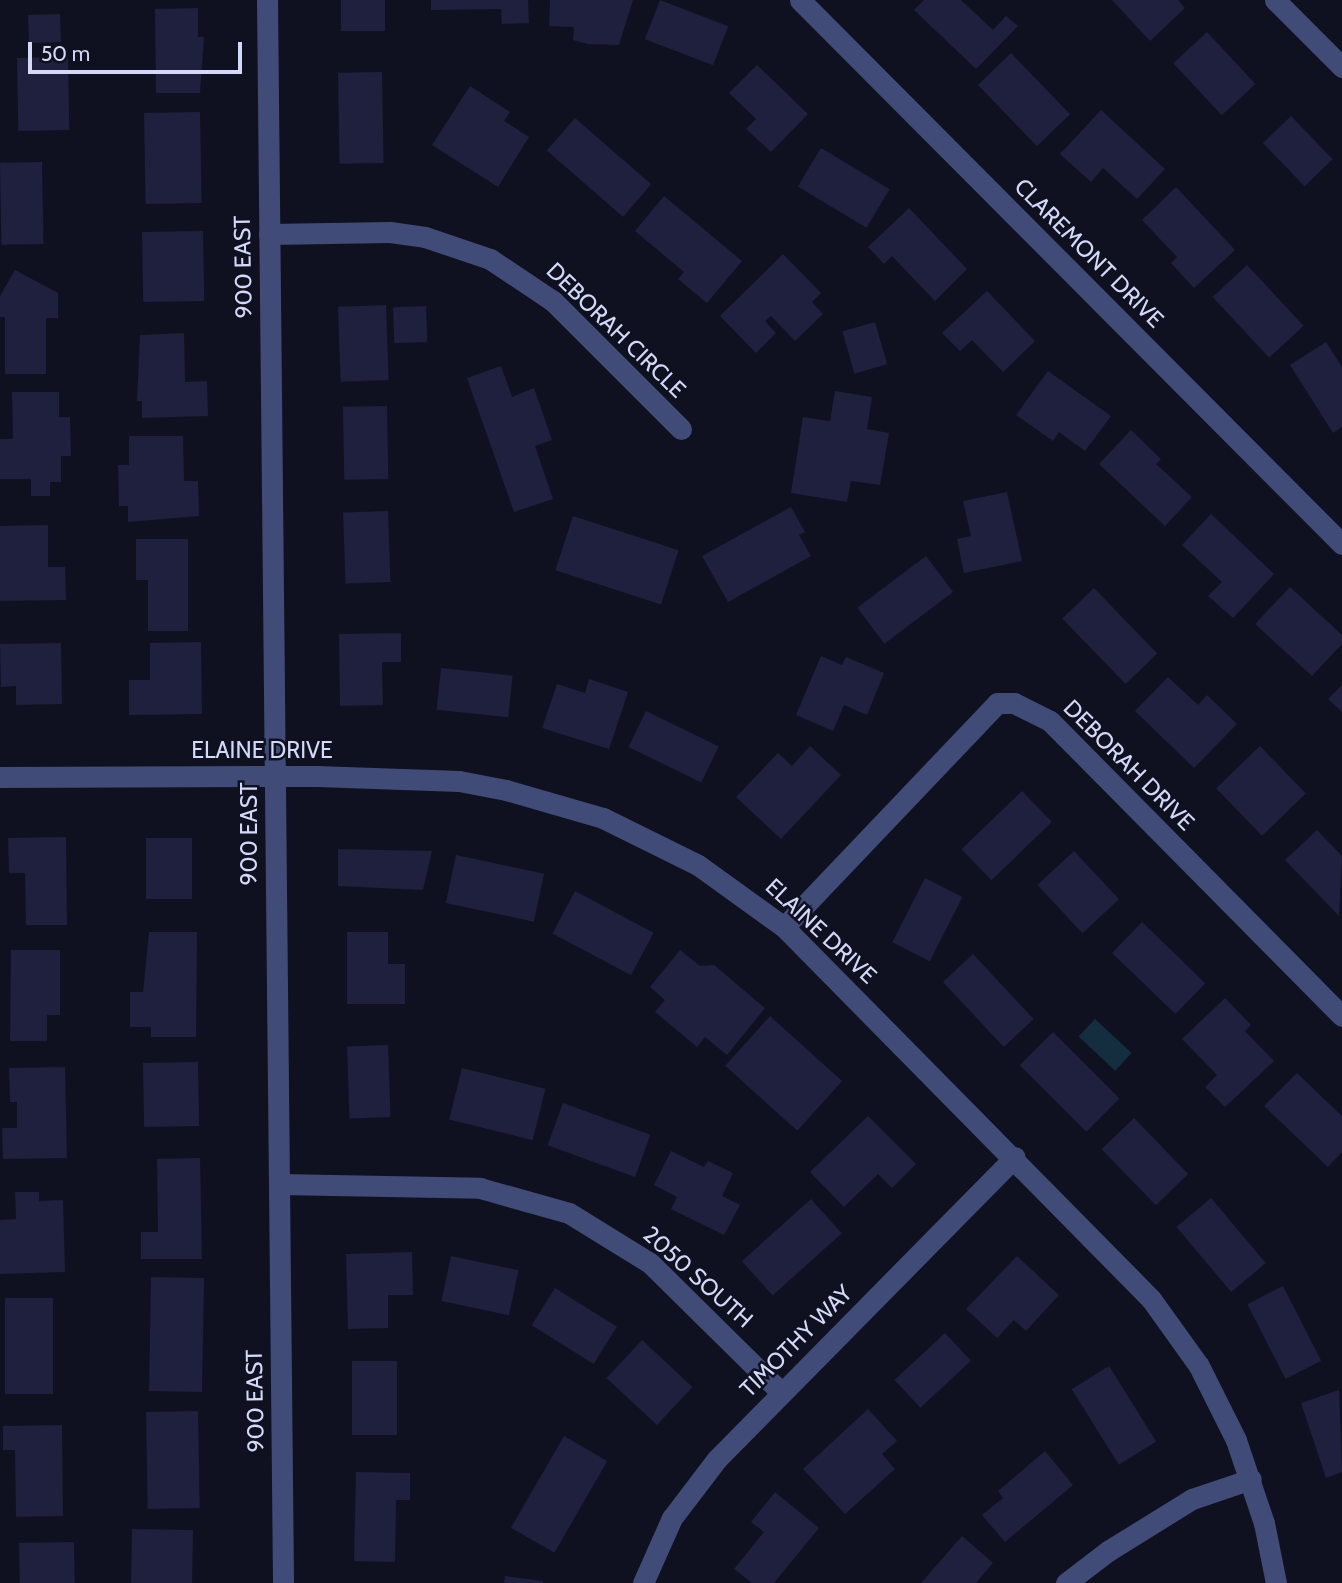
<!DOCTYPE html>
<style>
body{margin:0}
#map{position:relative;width:1342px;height:1583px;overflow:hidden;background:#101120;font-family:Cabin,sans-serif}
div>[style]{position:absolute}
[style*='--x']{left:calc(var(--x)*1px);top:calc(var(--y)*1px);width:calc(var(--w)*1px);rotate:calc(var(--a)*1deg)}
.water>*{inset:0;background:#142e40;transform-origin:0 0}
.building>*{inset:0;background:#1f1f3e;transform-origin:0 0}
.minor>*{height:21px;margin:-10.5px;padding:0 10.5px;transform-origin:10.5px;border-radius:10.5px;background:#414b78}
span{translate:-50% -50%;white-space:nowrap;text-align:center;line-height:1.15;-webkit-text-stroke:5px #101120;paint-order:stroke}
.street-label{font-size:23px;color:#d4d8f9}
.scale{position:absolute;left:28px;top:42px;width:214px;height:32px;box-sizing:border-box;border:4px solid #d4d8f9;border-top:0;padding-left:9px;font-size:21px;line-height:24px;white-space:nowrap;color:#d4d8f9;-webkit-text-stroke:5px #101120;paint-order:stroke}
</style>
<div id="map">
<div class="water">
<div style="left:1095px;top:1019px;width:50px;height:24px;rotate:43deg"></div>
</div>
<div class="building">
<div style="left:341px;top:0;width:44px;height:31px"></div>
<div style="clip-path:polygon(431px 0,528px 0,529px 23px,502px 24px,501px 9px,431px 10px)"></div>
<div style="clip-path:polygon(550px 0,633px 0,619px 45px,588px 44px,573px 40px,574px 27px,549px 26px)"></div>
<div style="left:660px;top:0;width:73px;height:42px;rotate:21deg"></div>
<div style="clip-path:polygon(924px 0,961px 0,993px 30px,1006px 16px,1018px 26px,976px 69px,914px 10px)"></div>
<div style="clip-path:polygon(1112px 0,1178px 0,1185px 8px,1150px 41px)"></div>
<div style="clip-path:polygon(198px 8px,198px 37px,204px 37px,200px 93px,156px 93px,155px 9px)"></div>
<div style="left:60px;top:14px;width:28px;height:32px;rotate:88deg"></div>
<div style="left:1207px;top:32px;width:71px;height:46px;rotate:47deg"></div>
<div style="left:1011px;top:53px;width:85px;height:46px;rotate:46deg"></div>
<div style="left:68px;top:57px;width:73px;height:51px;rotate:89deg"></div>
<div style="clip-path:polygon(757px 65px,808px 114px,771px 152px,746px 129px,756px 119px,729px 93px)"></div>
<div style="left:382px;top:72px;width:91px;height:44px;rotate:89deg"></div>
<div style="clip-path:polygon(470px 86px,510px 112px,504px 121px,529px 137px,498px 187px,432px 145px)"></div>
<div style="clip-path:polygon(1101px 110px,1165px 169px,1137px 199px,1103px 168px,1091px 182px,1060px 154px)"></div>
<div style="left:200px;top:112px;width:91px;height:56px;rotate:89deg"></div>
<div style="left:1291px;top:116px;width:60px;height:39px;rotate:46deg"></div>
<div style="left:575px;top:118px;width:101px;height:43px;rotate:41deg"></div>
<div style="left:821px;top:148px;width:80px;height:45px;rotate:31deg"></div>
<div style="left:42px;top:162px;width:82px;height:42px;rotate:89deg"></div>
<div style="clip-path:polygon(1176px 187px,1235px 250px,1194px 288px,1171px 263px,1177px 257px,1142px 220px)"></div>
<div style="clip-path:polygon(664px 196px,742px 261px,707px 303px,678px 279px,684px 272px,635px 231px)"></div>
<div style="clip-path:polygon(909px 208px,967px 269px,935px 301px,892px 256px,884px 264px,868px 247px)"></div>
<div style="left:203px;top:231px;width:70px;height:61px;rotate:89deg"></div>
<div style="clip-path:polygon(783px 254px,821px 293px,812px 302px,823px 314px,795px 341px,771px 316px,765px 321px,776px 333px,756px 353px,720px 316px)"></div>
<div style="left:1247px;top:265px;width:83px;height:47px;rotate:47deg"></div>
<div style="clip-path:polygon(15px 270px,58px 293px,58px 318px,46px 318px,46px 374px,5px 374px,5px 317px,0 317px,0 296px)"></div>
<div style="clip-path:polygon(987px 291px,1035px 341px,1003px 372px,972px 340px,960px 351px,942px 333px)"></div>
<div style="left:386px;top:305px;width:75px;height:48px;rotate:88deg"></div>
<div style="left:426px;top:306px;width:36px;height:33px;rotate:88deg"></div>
<div style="left:875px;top:322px;width:44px;height:34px;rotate:74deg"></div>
<div style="clip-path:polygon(184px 333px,185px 382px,207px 381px,208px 416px,142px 418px,142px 401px,137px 401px,140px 335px)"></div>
<div style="clip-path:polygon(1326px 342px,1342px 367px,1342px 427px,1333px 433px,1290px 365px)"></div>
<div style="clip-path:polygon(501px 366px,512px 397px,534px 388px,552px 440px,535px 446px,553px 499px,514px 512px,467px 378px)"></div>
<div style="clip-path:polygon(1048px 371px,1111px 416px,1085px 451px,1059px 432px,1053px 441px,1016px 415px)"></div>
<div style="clip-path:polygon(835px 391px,872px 397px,867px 429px,889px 433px,880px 485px,851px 481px,847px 502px,791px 493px,803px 417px,830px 421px)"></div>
<div style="clip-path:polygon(12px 392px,59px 392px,59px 417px,70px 417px,71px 456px,61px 456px,61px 482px,50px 482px,50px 496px,31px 496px,31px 479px,0 479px,0 439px,13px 439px)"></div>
<div style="left:387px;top:406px;width:73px;height:44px;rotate:89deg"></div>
<div style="clip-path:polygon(1131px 430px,1161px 459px,1156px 464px,1192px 497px,1165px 526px,1099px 464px)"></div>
<div style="clip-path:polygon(129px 436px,183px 436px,184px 481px,198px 481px,199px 516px,128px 522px,128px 506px,119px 506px,118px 465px,129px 465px)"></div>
<div style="clip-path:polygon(1007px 492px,1022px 561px,964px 573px,957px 539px,971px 536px,963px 501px)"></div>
<div style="clip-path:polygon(791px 507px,805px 532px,799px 535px,811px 556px,728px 602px,702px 556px)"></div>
<div style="left:388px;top:511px;width:71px;height:45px;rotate:88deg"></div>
<div style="clip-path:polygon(1211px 514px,1274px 574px,1233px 618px,1208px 596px,1222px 582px,1182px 545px)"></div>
<div style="left:573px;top:516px;width:111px;height:57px;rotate:18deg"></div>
<div style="clip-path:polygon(48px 525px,48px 567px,65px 567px,66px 600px,0 601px,0 526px)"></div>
<div style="clip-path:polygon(136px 539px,188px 539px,188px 631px,148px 631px,148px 580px,136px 580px)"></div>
<div style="left:926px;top:556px;width:45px;height:86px;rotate:53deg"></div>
<div style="clip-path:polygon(1290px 587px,1342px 635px,1342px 644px,1312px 676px,1255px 624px)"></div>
<div style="left:1094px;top:588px;width:91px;height:44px;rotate:46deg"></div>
<div style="clip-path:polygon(401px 633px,401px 662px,382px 662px,383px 705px,340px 706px,339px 634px)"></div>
<div style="clip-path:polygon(201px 642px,202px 714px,129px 715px,129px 680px,150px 680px,150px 643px)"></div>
<div style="clip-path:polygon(61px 643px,62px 704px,16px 705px,16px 686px,1px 687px,0 644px)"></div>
<div style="clip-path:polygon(821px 656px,842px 665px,846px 657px,884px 673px,867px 715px,844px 705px,833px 731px,796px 715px)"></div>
<div style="left:441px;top:668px;width:72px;height:42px;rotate:6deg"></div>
<div style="clip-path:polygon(1168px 677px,1198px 705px,1207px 695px,1237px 724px,1194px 768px,1135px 711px)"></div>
<div style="clip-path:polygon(589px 679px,628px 692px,609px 749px,542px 728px,557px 684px,585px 693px)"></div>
<div style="clip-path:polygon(1342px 685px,1342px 712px,1328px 699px)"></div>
<div style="left:646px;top:711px;width:81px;height:40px;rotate:26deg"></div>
<div style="clip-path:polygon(810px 746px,841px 775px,781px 839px,736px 797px,778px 753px,792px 766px)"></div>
<div style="left:1260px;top:746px;width:66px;height:61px;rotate:46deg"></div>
<div style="left:1022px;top:791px;width:43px;height:84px;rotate:46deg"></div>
<div style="clip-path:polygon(1317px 830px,1342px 856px,1339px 916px,1285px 860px)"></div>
<div style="clip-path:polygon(66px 837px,67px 925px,26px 925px,25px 873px,9px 873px,8px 838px)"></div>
<div style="left:146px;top:838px;width:46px;height:61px"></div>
<div style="clip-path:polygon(338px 849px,432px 851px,423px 890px,338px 886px)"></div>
<div style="left:1074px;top:851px;width:66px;height:50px;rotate:47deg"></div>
<div style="left:456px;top:855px;width:90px;height:49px;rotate:12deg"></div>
<div style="left:925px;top:878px;width:42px;height:72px;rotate:27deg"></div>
<div style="left:575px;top:891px;width:89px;height:48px;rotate:28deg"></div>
<div style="left:1142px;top:922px;width:88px;height:43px;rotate:44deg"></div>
<div style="clip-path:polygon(149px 932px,197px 932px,196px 1037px,151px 1037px,151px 1027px,130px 1027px,130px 992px,143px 992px)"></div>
<div style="clip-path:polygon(347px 932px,388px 932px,388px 964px,405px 964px,405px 1004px,347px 1004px)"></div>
<div style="clip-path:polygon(11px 950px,60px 950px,60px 1015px,47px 1015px,47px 1041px,10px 1041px)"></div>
<div style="clip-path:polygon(680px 950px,700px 966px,714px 965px,765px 1008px,727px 1055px,705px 1037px,697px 1047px,655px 1012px,665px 1000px,650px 987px)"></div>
<div style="left:973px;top:954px;width:89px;height:41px;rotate:47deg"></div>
<div style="clip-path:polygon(1225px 998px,1251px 1025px,1245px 1031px,1274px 1061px,1225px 1107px,1205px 1087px,1217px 1075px,1182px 1039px)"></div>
<div style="left:770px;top:1016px;width:97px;height:67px;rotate:42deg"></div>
<div style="left:1053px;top:1032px;width:94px;height:47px;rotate:45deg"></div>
<div style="left:388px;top:1045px;width:72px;height:41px;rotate:88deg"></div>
<div style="left:198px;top:1062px;width:64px;height:55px;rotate:89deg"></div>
<div style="clip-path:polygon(65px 1067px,67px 1158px,3px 1159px,2px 1128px,17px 1128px,17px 1102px,10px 1102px,9px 1068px)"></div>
<div style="left:462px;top:1068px;width:86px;height:53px;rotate:14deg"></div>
<div style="clip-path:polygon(1297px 1073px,1342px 1116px,1342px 1152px,1328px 1167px,1264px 1106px)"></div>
<div style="left:563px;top:1103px;width:93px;height:45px;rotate:20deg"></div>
<div style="clip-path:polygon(868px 1116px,916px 1164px,892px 1188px,878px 1174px,844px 1207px,810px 1172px)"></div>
<div style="left:1134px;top:1118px;width:78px;height:45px;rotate:46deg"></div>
<div style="clip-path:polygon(671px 1151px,704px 1167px,708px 1161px,733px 1173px,722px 1196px,740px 1205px,724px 1235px,671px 1209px,677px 1197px,654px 1185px)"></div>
<div style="clip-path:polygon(200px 1158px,202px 1259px,141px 1259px,141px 1232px,158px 1232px,157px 1159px)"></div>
<div style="clip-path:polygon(15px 1192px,39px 1192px,39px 1201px,63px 1200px,65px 1272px,0 1274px,0 1220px,16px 1219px)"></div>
<div style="left:1211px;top:1198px;width:85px;height:45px;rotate:50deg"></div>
<div style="left:811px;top:1199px;width:46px;height:93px;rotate:48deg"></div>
<div style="clip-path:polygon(412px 1252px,413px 1295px,388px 1295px,388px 1328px,348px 1329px,346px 1254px)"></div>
<div style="left:451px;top:1256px;width:69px;height:46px;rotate:12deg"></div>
<div style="clip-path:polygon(1017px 1256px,1059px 1295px,1026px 1331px,1014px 1320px,997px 1338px,966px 1309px)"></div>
<div style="left:151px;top:1277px;width:53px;height:114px;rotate:1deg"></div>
<div style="left:1283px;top:1286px;width:84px;height:40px;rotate:63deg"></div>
<div style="left:555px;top:1288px;width:73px;height:44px;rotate:32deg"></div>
<div style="left:5px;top:1298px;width:48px;height:96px"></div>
<div style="left:945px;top:1333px;width:38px;height:69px;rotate:47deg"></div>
<div style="left:642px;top:1340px;width:69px;height:52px;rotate:43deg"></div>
<div style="left:352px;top:1361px;width:45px;height:74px"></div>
<div style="left:1109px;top:1366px;width:89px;height:44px;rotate:58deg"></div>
<div style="clip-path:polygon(1339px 1390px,1342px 1472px,1326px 1478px,1301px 1403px)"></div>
<div style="clip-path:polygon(868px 1409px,897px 1441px,882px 1454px,895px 1469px,845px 1514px,803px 1469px)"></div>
<div style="left:198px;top:1411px;width:97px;height:52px;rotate:89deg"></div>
<div style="clip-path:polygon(62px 1425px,63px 1516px,16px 1517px,15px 1450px,3px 1450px,3px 1426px)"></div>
<div style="left:564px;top:1436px;width:50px;height:106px;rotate:30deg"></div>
<div style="clip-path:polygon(1045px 1451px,1073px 1485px,1005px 1542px,982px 1515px,1003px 1498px,998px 1491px)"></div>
<div style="clip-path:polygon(356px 1472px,410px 1473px,410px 1500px,396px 1500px,395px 1562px,354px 1561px)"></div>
<div style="clip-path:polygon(775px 1492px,819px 1528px,774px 1583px,752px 1583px,734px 1569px,764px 1532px,751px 1522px)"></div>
<div style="left:132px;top:1529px;width:61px;height:54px;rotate:1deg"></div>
<div style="clip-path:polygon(962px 1536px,993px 1563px,976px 1583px,921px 1583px)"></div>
<div style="left:74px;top:1542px;width:41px;height:55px;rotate:89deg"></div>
<div style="clip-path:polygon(505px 1576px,543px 1581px,543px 1583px,504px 1583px)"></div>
</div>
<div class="minor">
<div style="--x:267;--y:0;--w:1583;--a:89.42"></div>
<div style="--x:800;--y:0;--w:768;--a:45.11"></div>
<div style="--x:1275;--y:0;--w:95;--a:45"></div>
<div style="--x:269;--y:234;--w:121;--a:-0.9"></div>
<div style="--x:390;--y:232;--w:35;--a:8"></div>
<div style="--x:425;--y:237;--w:69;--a:18.7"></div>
<div style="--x:490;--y:259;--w:76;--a:33.7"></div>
<div style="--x:553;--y:301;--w:181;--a:45"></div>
<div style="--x:0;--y:777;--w:317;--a:-0.2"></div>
<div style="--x:317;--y:776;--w:142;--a:2"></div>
<div style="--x:459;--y:781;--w:48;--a:10.8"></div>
<div style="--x:506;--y:790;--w:101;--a:16.1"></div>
<div style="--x:603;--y:818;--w:106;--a:26.3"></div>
<div style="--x:698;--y:865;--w:106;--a:35.8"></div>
<div style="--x:784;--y:927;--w:523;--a:45.39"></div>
<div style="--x:1151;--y:1299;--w:82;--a:54.4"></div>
<div style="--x:1199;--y:1366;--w:83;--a:63.4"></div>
<div style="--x:1236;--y:1440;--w:88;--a:71.4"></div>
<div style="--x:1264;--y:1523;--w:61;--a:78.7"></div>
<div style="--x:784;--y:927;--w:309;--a:-46.4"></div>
<div style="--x:997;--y:703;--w:17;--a:0"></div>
<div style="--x:1014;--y:703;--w:40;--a:26.6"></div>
<div style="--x:1050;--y:721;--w:415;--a:45.3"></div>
<div style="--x:279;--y:1184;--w:201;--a:1.1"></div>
<div style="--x:480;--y:1188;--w:92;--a:15.7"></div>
<div style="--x:569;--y:1213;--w:95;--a:31.7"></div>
<div style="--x:650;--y:1263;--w:184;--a:44.6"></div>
<div style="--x:643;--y:1583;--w:71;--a:-66"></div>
<div style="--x:672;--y:1518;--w:74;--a:-52.7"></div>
<div style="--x:717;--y:1459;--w:424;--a:-45.4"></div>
<div style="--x:1066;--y:1583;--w:53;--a:-37.3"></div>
<div style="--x:1108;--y:1551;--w:99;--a:-31.8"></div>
<div style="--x:1192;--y:1499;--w:62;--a:-18.7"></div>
</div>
<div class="street-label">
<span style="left:1089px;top:253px;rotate:45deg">CLAREMONT DRIVE</span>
<span style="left:243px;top:267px;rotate:-91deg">900 EAST</span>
<span style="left:616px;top:330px;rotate:44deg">DEBORAH CIRCLE</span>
<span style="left:262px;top:750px">ELAINE DRIVE</span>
<span style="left:1129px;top:765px;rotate:45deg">DEBORAH DRIVE</span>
<span style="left:249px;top:834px;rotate:-90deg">900 EAST</span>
<span style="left:821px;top:931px;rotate:43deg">ELAINE DRIVE</span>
<span style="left:698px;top:1277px;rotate:42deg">2050 SOUTH</span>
<span style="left:796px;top:1341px;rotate:-45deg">TIMOTHY WAY</span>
<span style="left:255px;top:1401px;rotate:-91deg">900 EAST</span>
</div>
<div class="scale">50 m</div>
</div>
